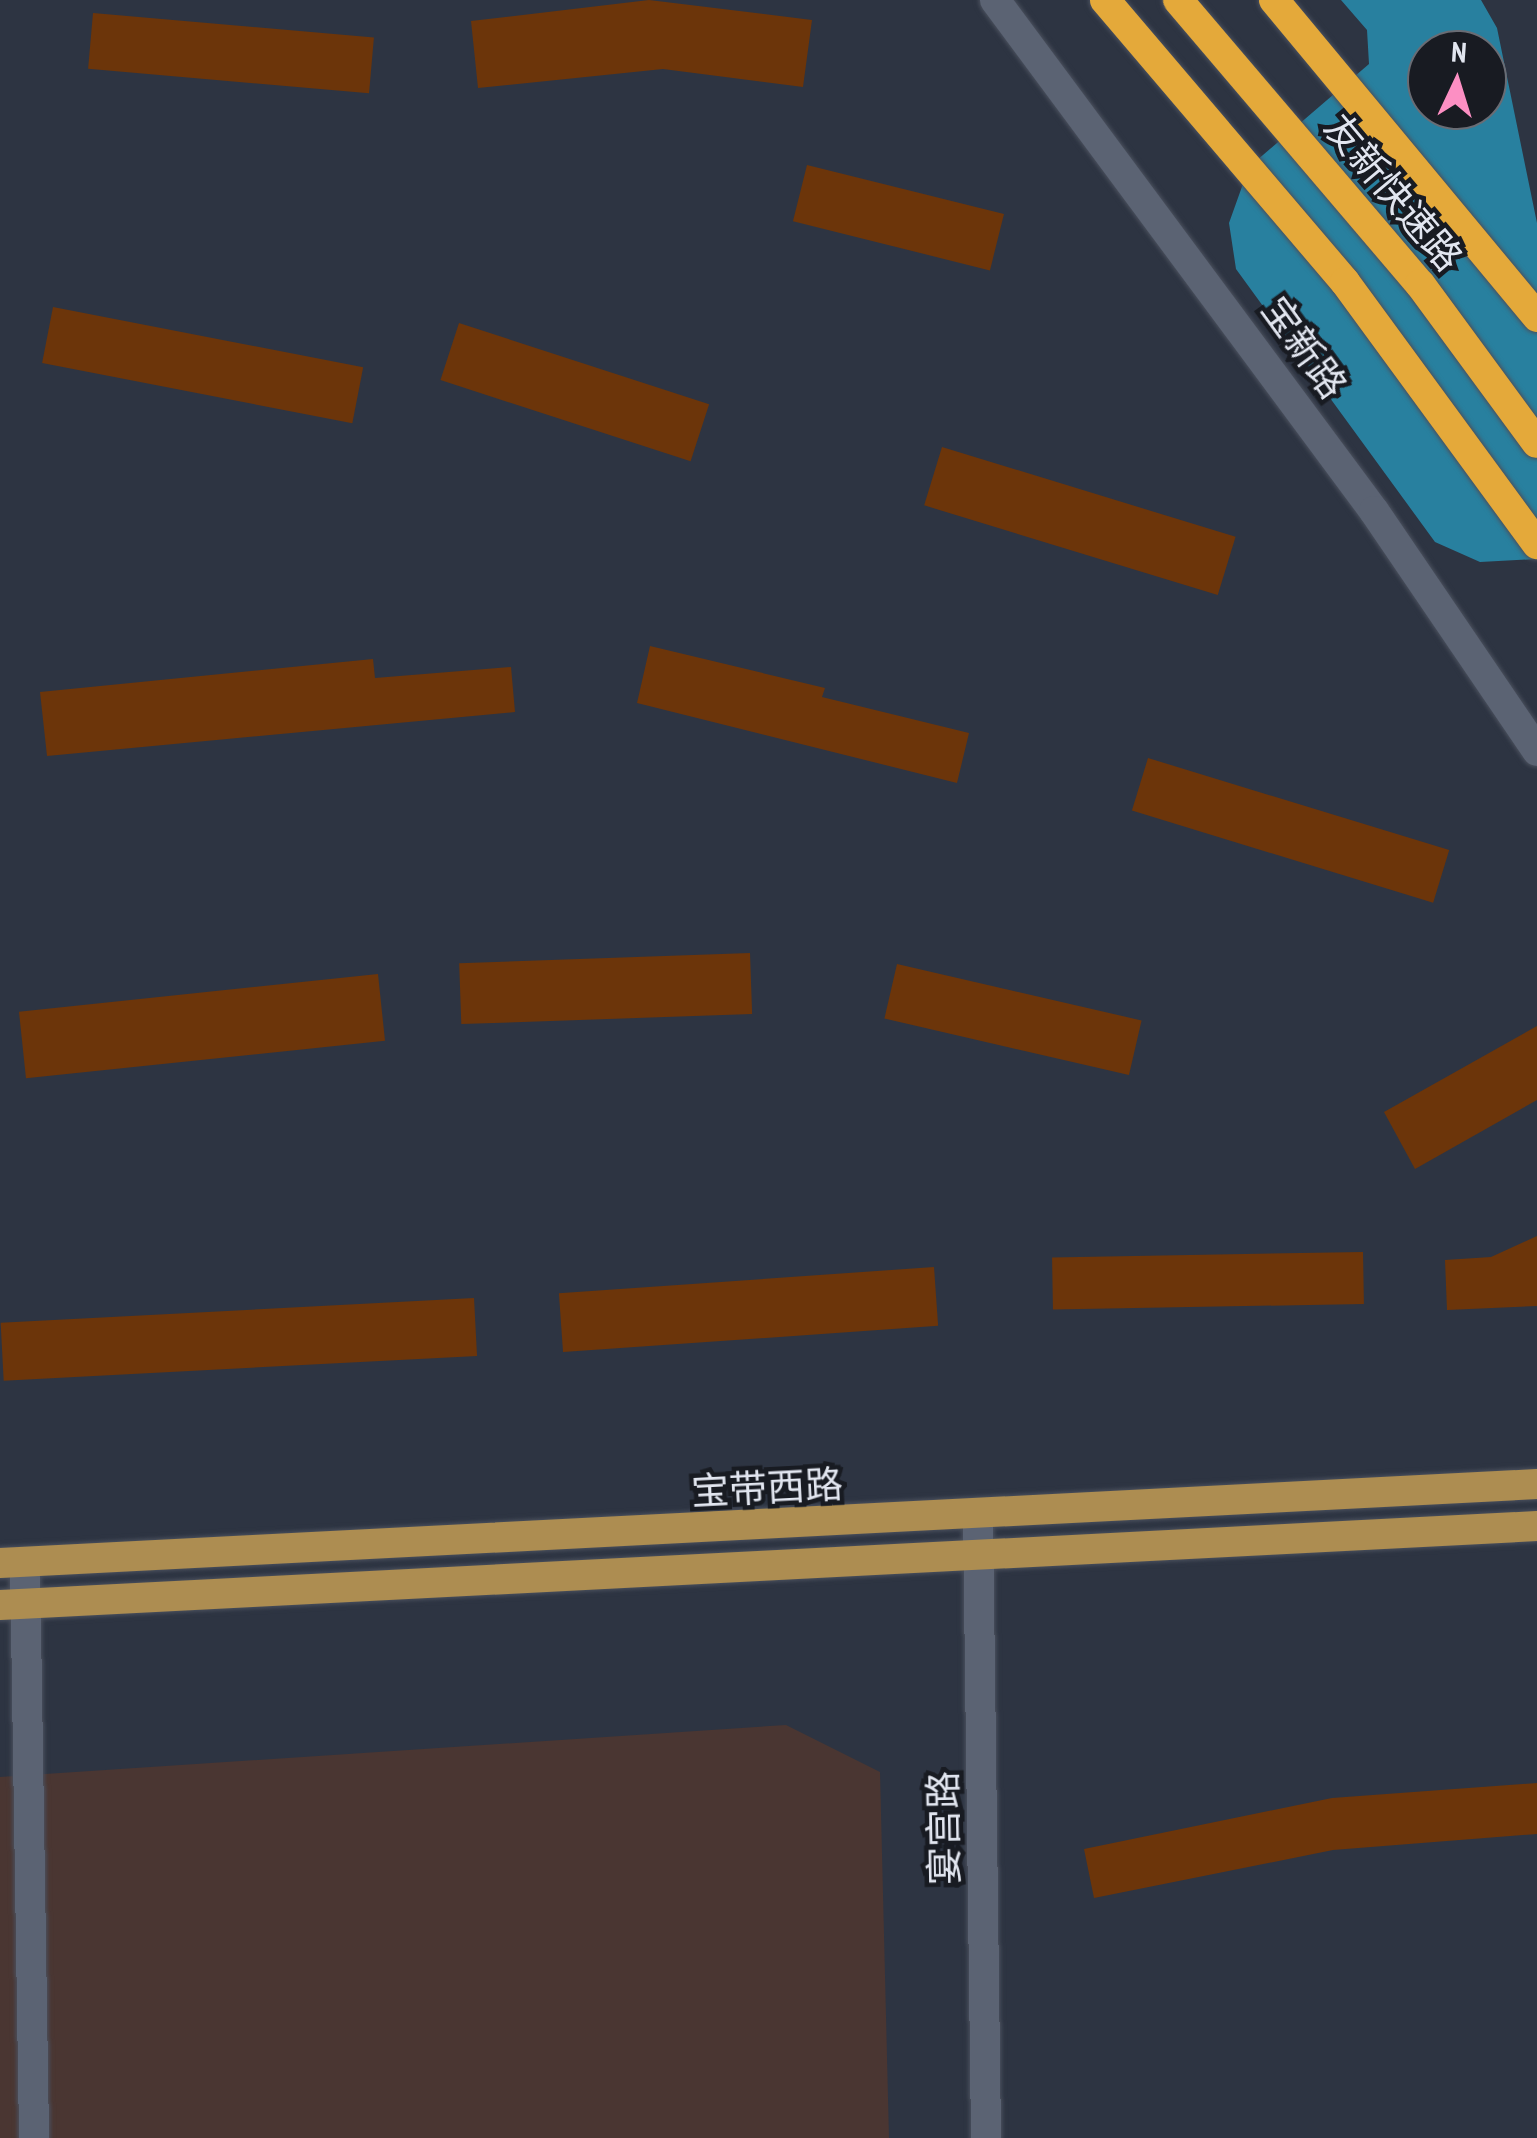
<!DOCTYPE html>
<meta charset="utf-8">
<style>
body{margin:0}
#map{position:relative;width:1537px;height:2138px;overflow:hidden;background:#2d3442;font-family:"PT Sans Narrow","Noto Sans SC",sans-serif}
div>[style]{position:absolute}
[style*='--x']{left:calc(var(--x)*1px);top:calc(var(--y)*1px);width:calc(var(--w)*1px);rotate:calc(var(--a)*1deg)}
.commercial>*{inset:0;background:#4a3632}
.water>*{inset:0;background:#28809f}
.building>*{inset:0;background:#6c350a;transform-origin:0 0}
.roads{filter:drop-shadow(0 0 2px #4a505d) drop-shadow(0 0 2px #4a505d)}
.minor>*{height:30px;margin:-15px;padding:0 15px;transform-origin:15px;border-radius:15px;background:#5b6373}
.major>*{height:30px;margin:-15px;padding:0 15px;transform-origin:15px;border-radius:15px;background:#ad8d51}
.highway>*{height:30px;margin:-15px;padding:0 15px;transform-origin:15px;border-radius:15px;background:#e4a93a}
span{translate:-50% -50%;white-space:nowrap;text-align:center;line-height:1.15;-webkit-text-stroke:9px #181b22;paint-order:stroke}
.street-label{font-size:38px;color:#e2e6f0}
.north{position:absolute;left:1407px;top:30px;width:100px;height:100px;box-sizing:border-box;background:#181b22;border:2px solid #696c74;border-radius:50%;rotate:4deg;font-size:28px;font-weight:700;line-height:40px;text-align:center;color:#e2e6f0}
.north::after{content:'';display:block;margin:auto;width:35px;height:45px;background:#fc8fc3;clip-path:polygon(50% 0,100% 100%,50% 72%,0 100%)}
</style>
<div id="map">
<div class="commercial">
<div style="clip-path:polygon(786px 1725px,880px 1772px,889px 2138px,0 2138px,0 1777px)"></div>
</div>
<div class="water">
<div style="clip-path:polygon(evenodd,1341px 0,1481px 0,1497px 28px,1537px 223px,1537px 559px,1480px 562px,1435px 542px,1236px 269px,1229px 223px,1249px 167px,1369px 64px,1367px 30px,1341px 0,1427px 50px,1487px 50px,1487px 110px,1427px 110px,1427px 50px)"></div>
</div>
<div class="building">
<div style="clip-path:polygon(649px 0,812px 20px,803px 87px,663px 69px,478px 88px,471px 21px)"></div>
<div style="left:93px;top:13px;width:282px;height:56px;rotate:5deg"></div>
<div style="left:807px;top:165px;width:203px;height:58px;rotate:14deg"></div>
<div style="left:53px;top:307px;width:316px;height:57px;rotate:11deg"></div>
<div style="left:459px;top:323px;width:263px;height:60px;rotate:18deg"></div>
<div style="left:942px;top:447px;width:307px;height:61px;rotate:17deg"></div>
<div style="clip-path:polygon(650px 646px,825px 688px,822px 697px,969px 733px,957px 783px,637px 703px)"></div>
<div style="clip-path:polygon(373px 659px,375px 678px,511px 667px,515px 712px,47px 756px,40px 692px)"></div>
<div style="left:1148px;top:758px;width:315px;height:55px;rotate:17deg"></div>
<div style="left:750px;top:953px;width:61px;height:291px;rotate:88deg"></div>
<div style="left:897px;top:964px;width:251px;height:56px;rotate:13deg"></div>
<div style="left:378px;top:974px;width:67px;height:361px;rotate:84deg"></div>
<div style="clip-path:polygon(1537px 1026px,1537px 1100px,1415px 1169px,1384px 1112px)"></div>
<div style="clip-path:polygon(1537px 1236px,1537px 1306px,1447px 1310px,1445px 1260px,1491px 1257px)"></div>
<div style="left:1363px;top:1252px;width:52px;height:311px;rotate:89deg"></div>
<div style="left:934px;top:1267px;width:59px;height:376px;rotate:86deg"></div>
<div style="left:474px;top:1298px;width:58px;height:474px;rotate:87deg"></div>
<div style="clip-path:polygon(1537px 1783px,1537px 1834px,1333px 1850px,1094px 1898px,1084px 1849px,1332px 1798px)"></div>
</div>
<div class="roads">
<div class="minor">
<div style="--x:995;--y:0;--w:636;--a:53.44"></div>
<div style="--x:1374;--y:511;--w:290;--a:55.8"></div>
<div style="--x:978;--y:1517;--w:621;--a:89.26"></div>
<div style="--x:25;--y:1562;--w:576;--a:89.1"></div>
</div>
<div class="major">
<div style="--x:0;--y:1563;--w:1539;--a:-2.94"></div>
<div style="--x:0;--y:1605;--w:1539;--a:-2.94"></div>
</div>
<div class="highway">
<div style="--x:1105;--y:0;--w:370;--a:49.6"></div>
<div style="--x:1345;--y:282;--w:325;--a:53.8"></div>
<div style="--x:1178;--y:0;--w:373;--a:49.6"></div>
<div style="--x:1420;--y:284;--w:197;--a:53.7"></div>
<div style="--x:1274;--y:0;--w:412;--a:50.3"></div>
</div>
</div>
<div class="street-label">
<span style="left:1394px;top:192px;rotate:50deg">友新快速路</span>
<span style="left:1305px;top:347px;rotate:54deg">宝新路</span>
<span style="left:767px;top:1487px;rotate:-3deg">宝带西路</span>
<span style="left:943px;top:1828px;rotate:-91deg">宴宫路</span>
</div>
<div class="north">N</div>
</div>
